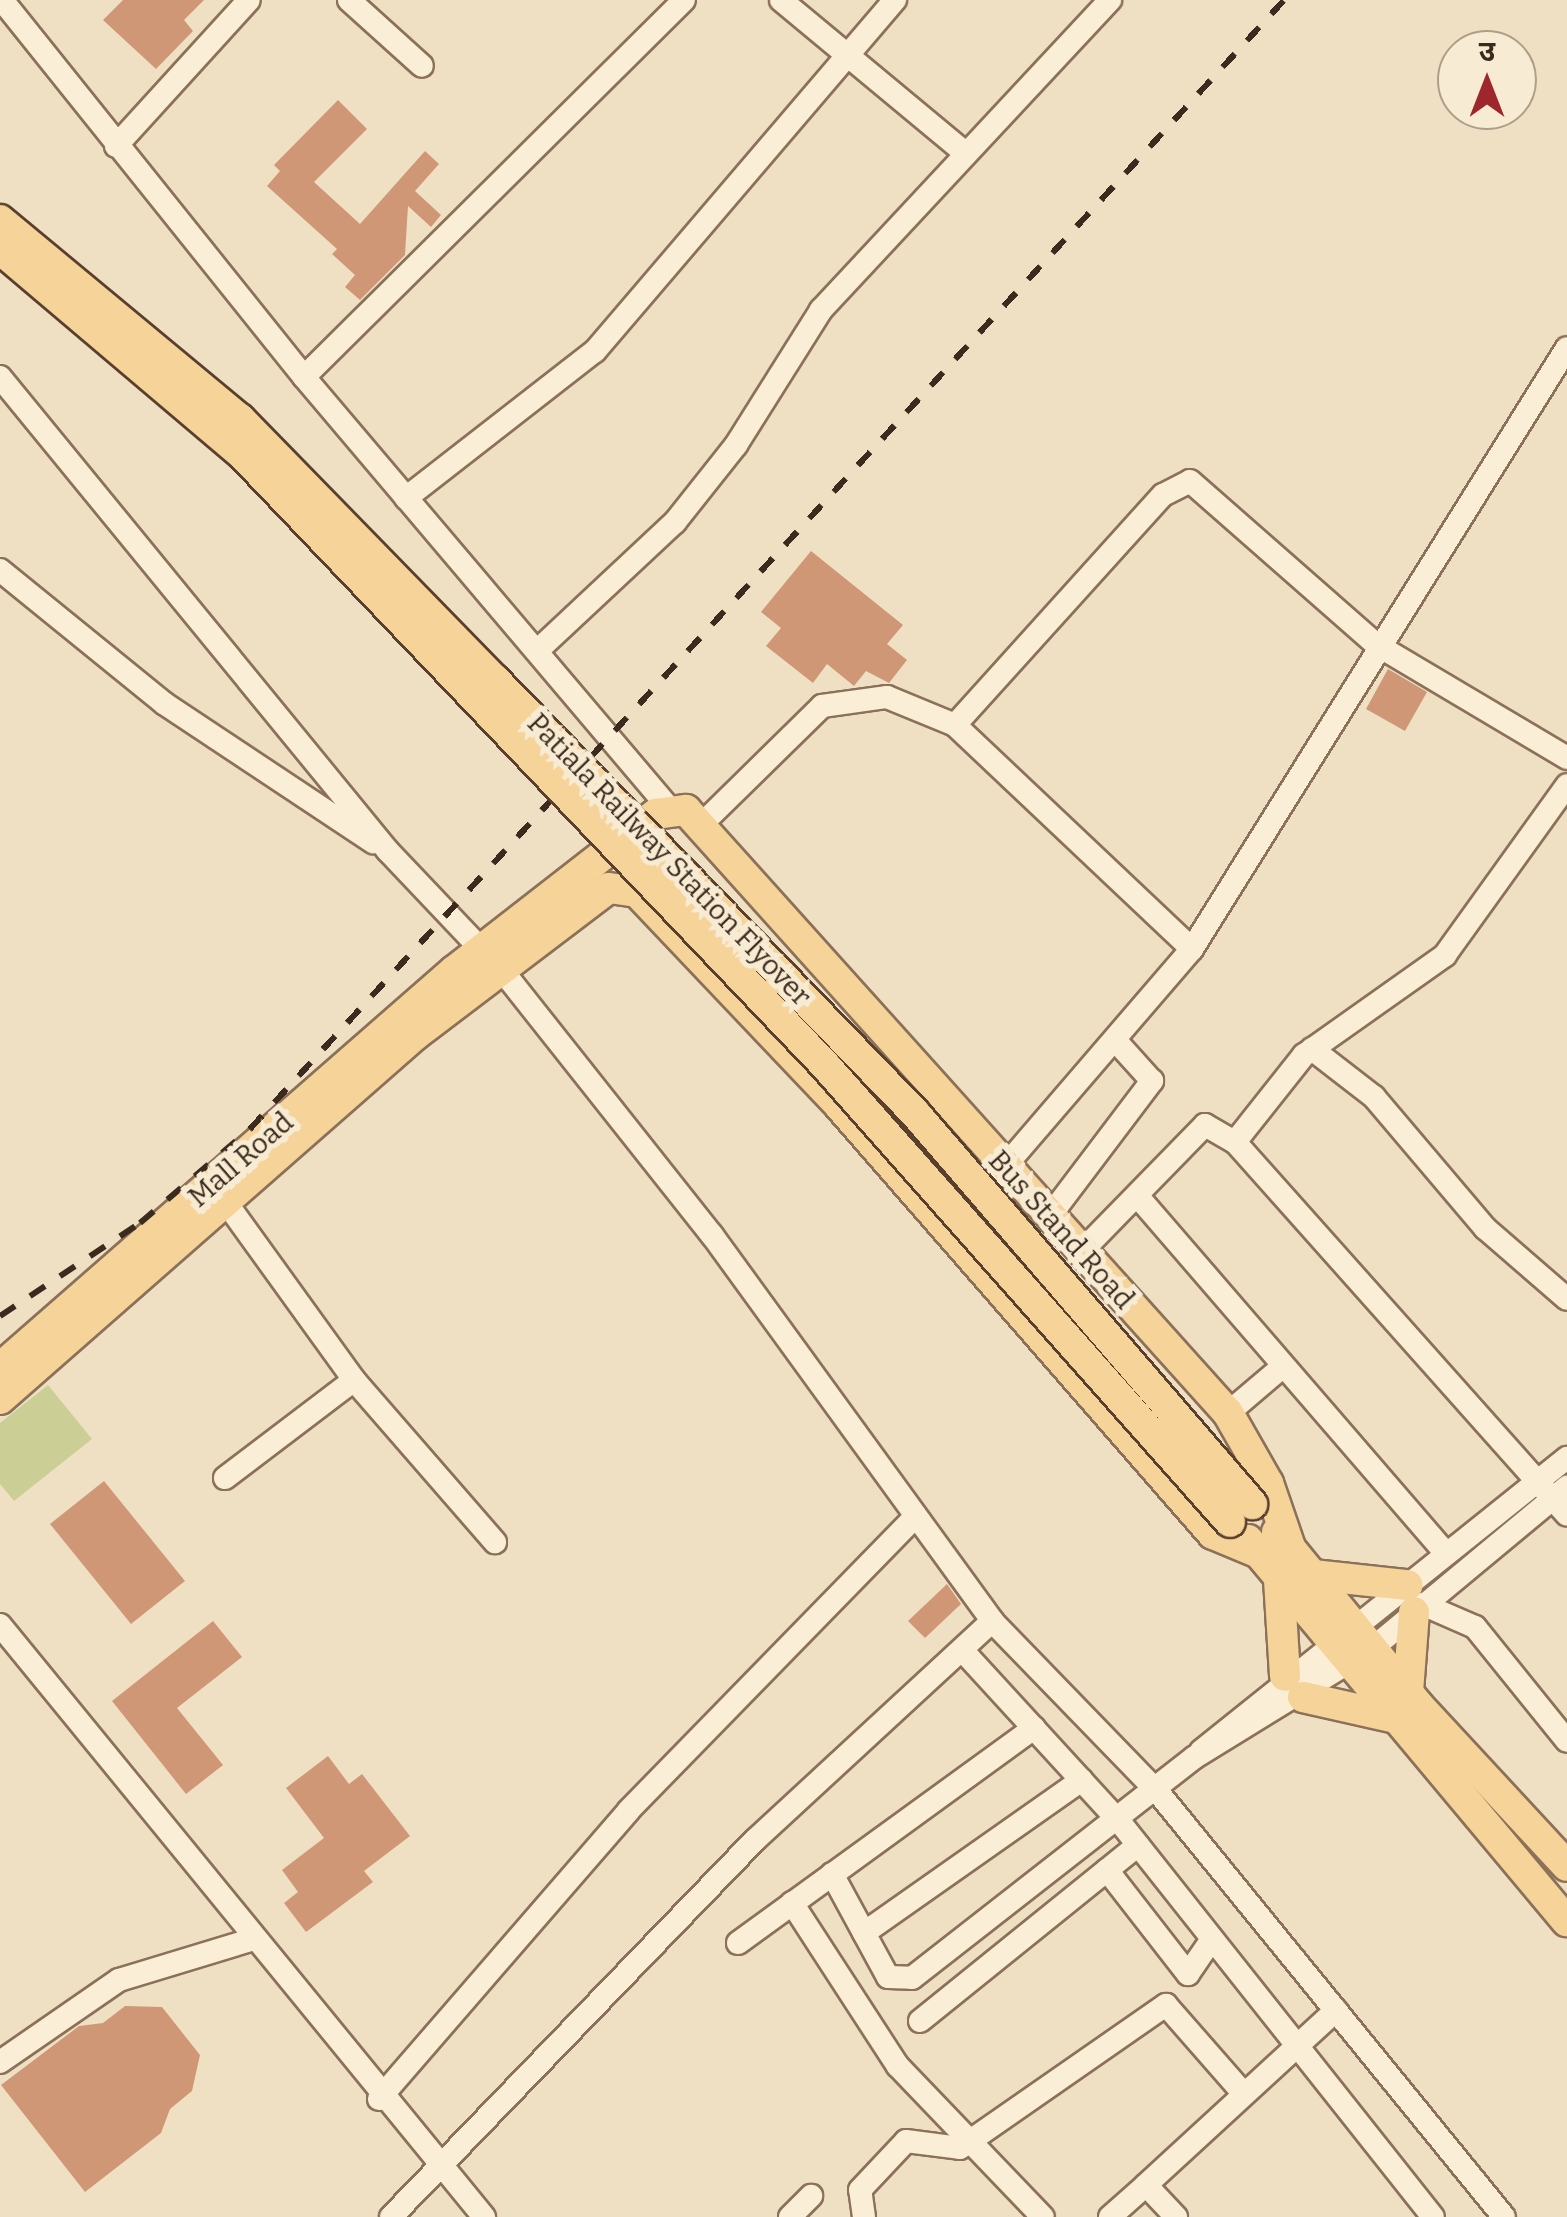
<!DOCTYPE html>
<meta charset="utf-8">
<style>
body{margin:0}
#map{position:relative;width:1567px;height:2217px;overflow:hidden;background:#f0e0c3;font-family:Bitter,"Noto Sans Devanagari",serif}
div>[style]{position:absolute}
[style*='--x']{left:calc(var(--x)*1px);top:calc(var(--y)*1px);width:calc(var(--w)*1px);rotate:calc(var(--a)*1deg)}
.green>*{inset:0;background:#cbcf96}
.building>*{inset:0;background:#d09777}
.roads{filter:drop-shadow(2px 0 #8b7159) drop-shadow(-2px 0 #8b7159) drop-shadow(0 2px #8b7159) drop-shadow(0 -2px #8b7159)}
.minor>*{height:22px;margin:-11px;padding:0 11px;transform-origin:11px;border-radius:11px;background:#faeed7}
.major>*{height:30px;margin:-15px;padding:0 15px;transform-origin:15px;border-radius:15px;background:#f5d399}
.rail>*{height:6px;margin-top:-3px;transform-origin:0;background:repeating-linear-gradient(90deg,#3b2a1d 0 18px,transparent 0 36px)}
.bridges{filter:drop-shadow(2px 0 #593f2d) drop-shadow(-2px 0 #593f2d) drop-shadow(0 2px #593f2d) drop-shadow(0 -2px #593f2d)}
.major-bridge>*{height:30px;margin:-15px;padding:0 15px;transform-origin:15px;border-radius:15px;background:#f5d399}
span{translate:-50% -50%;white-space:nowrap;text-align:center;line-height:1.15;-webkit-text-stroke:10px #f7ebd3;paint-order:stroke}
.street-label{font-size:28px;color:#3b2a1d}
.north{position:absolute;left:1437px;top:30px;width:100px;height:100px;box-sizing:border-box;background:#f7ebd3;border:2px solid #ac9e8a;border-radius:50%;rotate:0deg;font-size:28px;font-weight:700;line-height:40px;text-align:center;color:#3b2a1d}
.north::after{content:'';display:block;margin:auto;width:35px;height:45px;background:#9e262d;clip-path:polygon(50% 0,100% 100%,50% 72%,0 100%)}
</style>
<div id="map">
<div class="green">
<div style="clip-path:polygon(48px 1385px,92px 1439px,14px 1501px,0 1484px,0 1423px)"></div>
</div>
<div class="building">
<div style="clip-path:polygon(123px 0,204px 0,184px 20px,193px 31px,156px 69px,103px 20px)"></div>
<div style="clip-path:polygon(338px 100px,367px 129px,314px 182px,360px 224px,425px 151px,439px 164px,415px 191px,441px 215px,431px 227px,408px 206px,405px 255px,360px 300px,345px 287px,355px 275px,332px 254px,337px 249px,267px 186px,280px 171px,274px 165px)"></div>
<div style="clip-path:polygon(811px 551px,903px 625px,887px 644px,907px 660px,889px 683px,866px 671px,854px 686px,827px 664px,813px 683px,766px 646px,781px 628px,761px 612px)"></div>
<div style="clip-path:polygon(1388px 669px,1427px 692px,1405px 731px,1366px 709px)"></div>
<div style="clip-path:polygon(104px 1481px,185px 1581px,131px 1624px,50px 1524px)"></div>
<div style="clip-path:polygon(947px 1584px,961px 1604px,925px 1638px,908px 1621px)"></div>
<div style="clip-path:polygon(213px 1621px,242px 1657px,177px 1708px,223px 1765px,186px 1794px,112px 1701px)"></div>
<div style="clip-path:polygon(328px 1756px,349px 1784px,362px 1774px,410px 1836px,364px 1871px,373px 1882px,306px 1932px,284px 1903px,298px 1892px,282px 1870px,324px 1838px,286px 1788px)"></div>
<div style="clip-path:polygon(125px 2006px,162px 2007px,200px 2055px,192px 2091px,170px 2109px,161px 2133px,85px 2192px,1px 2085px,79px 2026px,103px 2023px)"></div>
</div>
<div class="roads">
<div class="minor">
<div style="--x:2;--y:0;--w:483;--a:51.3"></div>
<div style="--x:304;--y:377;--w:565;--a:49.74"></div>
<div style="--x:349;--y:0;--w:98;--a:42.1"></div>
<div style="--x:781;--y:0;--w:239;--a:39.7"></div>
<div style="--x:116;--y:146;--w:197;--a:-47.7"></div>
<div style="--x:0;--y:377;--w:613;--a:50.7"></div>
<div style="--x:388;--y:851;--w:137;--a:46.5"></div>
<div style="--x:304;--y:377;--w:535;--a:-44.77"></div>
<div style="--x:406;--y:498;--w:239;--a:-37.9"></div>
<div style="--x:595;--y:351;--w:462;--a:-49.5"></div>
<div style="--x:0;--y:570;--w:213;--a:39.1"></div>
<div style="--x:165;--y:704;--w:250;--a:33.6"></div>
<div style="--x:537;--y:651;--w:189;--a:-43.1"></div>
<div style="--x:675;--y:522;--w:98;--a:-51.6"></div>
<div style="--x:736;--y:445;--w:160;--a:-57.8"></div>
<div style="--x:821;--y:310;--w:424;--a:-47"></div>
<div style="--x:955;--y:725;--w:326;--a:43.4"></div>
<div style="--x:705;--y:821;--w:164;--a:-44.5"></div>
<div style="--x:822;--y:706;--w:66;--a:-7.9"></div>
<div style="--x:887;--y:697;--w:74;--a:22.4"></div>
<div style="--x:955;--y:725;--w:310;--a:-47.9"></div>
<div style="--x:1163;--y:495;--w:30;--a:-27"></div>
<div style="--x:1190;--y:481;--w:249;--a:41.3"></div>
<div style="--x:1377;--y:645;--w:221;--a:30.7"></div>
<div style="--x:501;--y:969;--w:340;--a:51.6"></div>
<div style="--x:712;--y:1235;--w:477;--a:54"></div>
<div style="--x:1312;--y:1049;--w:78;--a:37.7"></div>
<div style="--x:1374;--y:1097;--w:172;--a:49.7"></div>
<div style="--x:1485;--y:1228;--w:108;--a:40.9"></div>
<div style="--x:1235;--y:1142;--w:499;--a:48.3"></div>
<div style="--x:1140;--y:1199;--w:469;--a:49.2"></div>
<div style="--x:225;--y:1201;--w:221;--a:54.2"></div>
<div style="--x:354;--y:1380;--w:215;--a:49"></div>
<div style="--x:1049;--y:1217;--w:171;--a:-52.9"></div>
<div style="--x:1152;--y:1081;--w:55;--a:-132.1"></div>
<div style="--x:951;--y:1229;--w:369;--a:-49.3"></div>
<div style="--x:1192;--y:949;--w:708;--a:-58.04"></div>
<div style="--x:1080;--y:1253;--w:179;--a:-45.7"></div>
<div style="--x:1205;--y:1125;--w:34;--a:30"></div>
<div style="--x:1235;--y:1142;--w:111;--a:-51.6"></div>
<div style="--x:1304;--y:1055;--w:173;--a:-35.3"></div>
<div style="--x:1445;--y:955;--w:209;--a:-54.3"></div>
<div style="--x:1228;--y:1413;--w:70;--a:-40.3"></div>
<div style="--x:225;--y:1478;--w:162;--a:-37.2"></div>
<div style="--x:1422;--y:1604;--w:58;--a:23.5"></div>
<div style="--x:1475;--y:1627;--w:146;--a:51.1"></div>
<div style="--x:0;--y:1625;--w:765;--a:50.73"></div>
<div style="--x:963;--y:1651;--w:231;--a:47.5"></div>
<div style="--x:1119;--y:1821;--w:505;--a:51.59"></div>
<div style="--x:1201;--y:1751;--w:469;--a:-38.7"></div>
<div style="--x:1107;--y:1870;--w:132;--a:52.1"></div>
<div style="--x:1188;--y:1974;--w:42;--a:-55.6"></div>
<div style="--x:832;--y:1874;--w:117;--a:61.5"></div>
<div style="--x:888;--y:1977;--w:24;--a:2"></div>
<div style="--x:912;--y:1978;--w:359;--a:-38"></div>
<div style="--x:1195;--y:1757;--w:210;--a:-31.6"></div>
<div style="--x:1374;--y:1647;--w:251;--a:-39.7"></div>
<div style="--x:792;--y:1903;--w:194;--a:57"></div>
<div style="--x:898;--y:2066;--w:209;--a:46.2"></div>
<div style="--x:864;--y:1933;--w:266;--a:-35.1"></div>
<div style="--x:738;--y:1943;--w:366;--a:-36"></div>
<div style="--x:920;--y:2021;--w:280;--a:-38.9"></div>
<div style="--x:0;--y:2062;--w:145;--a:-34.6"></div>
<div style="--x:119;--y:1980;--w:141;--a:-16.9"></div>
<div style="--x:379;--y:2099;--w:382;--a:-49.1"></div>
<div style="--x:629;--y:1810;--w:408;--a:-45.7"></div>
<div style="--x:1146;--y:2185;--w:258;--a:-42.6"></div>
<div style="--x:391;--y:2217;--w:524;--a:-46.01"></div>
<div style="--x:755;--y:1840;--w:323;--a:-42.7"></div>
<div style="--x:992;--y:1621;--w:237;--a:45.9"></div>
<div style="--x:1157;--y:1791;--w:549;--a:50.84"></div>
<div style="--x:790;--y:2217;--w:30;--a:-45"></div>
<div style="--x:864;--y:2217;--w:27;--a:-98"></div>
<div style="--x:860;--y:2190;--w:67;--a:-46.8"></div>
<div style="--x:906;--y:2141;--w:54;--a:7.4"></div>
<div style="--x:960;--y:2148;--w:251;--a:-34.8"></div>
<div style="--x:1166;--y:2005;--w:118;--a:48.8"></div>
<div style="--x:1110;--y:2217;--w:48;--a:-41.6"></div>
<div style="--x:1146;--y:2185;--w:44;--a:46.8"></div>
</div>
<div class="major">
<div style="--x:0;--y:1368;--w:603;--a:-41.17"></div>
<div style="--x:454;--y:971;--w:256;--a:-37.9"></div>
<div style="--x:656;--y:814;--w:30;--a:-8"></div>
<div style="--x:686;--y:810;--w:811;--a:48.05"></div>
<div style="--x:1228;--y:1413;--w:81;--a:60.3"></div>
<div style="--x:1268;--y:1483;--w:68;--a:71"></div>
<div style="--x:0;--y:1399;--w:552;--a:-41.25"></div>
<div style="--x:415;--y:1035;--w:243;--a:-37.2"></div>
<div style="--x:609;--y:888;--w:28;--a:8"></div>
<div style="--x:637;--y:892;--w:294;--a:46.5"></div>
<div style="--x:839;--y:1105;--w:569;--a:48.92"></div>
<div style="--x:1213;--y:1534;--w:52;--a:22.6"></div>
<div style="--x:1277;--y:1532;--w:223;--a:50.8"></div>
<div style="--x:1418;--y:1705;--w:219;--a:47.2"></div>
<div style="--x:1248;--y:1540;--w:497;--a:50.1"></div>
<div style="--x:1313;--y:1575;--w:95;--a:6.1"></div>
<div style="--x:1279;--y:1580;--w:96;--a:86.4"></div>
<div style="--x:1408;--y:1692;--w:80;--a:-85.7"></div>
<div style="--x:1303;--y:1697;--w:91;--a:12.7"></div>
</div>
</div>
<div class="rail">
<div style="--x:0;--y:1316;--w:168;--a:-33.6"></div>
<div style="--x:140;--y:1223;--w:145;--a:-40.5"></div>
<div style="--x:250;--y:1129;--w:1531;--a:-47.51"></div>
</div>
<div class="bridges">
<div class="major-bridge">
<div style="--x:0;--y:220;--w:312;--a:39.7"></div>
<div style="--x:240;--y:419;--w:365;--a:45.7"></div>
<div style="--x:495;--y:680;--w:602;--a:45.88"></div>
<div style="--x:914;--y:1112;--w:518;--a:49.23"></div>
<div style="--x:0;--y:249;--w:320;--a:40.3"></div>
<div style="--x:244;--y:456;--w:840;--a:46.35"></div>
<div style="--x:824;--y:1064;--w:612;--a:48.44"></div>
</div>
</div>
<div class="street-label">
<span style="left:669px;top:860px;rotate:46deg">Patiala Railway Station Flyover</span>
<span style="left:241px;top:1160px;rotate:-41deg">Mall Road</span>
<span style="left:1061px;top:1230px;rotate:48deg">Bus Stand Road</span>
</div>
<div class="north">उ</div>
</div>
